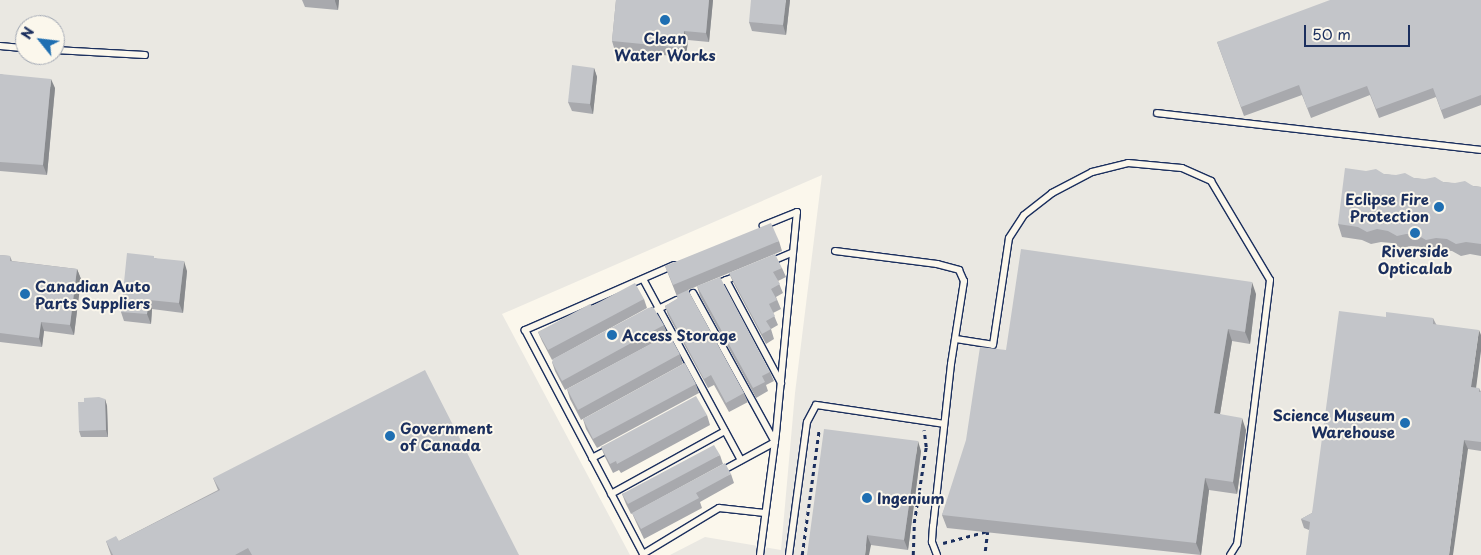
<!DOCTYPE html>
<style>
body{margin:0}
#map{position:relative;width:1481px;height:555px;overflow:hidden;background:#fbf7ec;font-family:"Playpen Sans",sans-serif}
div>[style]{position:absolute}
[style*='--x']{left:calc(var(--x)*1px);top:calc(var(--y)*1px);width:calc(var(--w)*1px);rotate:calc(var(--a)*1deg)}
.built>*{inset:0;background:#eae8e2}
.path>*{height:2.5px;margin-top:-1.25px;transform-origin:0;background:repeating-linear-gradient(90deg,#1b2f5e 0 4px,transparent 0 8px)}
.roads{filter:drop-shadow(1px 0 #1b2f5e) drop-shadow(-1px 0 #1b2f5e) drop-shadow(0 1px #1b2f5e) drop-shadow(0 -1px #1b2f5e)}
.lane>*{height:6px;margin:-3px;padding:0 3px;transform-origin:3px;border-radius:3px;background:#fbf7ec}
.wall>*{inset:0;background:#a8a9ad}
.shaded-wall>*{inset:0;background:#888a8d}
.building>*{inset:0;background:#c3c5c9}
.dots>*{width:14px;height:14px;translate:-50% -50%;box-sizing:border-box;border:2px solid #fbf7ec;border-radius:50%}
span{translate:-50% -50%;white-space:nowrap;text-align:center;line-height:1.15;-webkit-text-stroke:4px #fbf7ec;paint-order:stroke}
.poi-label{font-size:15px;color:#1b2f5e;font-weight:700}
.right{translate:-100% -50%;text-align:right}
.left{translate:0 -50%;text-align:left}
.north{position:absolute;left:15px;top:15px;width:50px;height:50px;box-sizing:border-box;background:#fbf7ec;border:1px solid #a1a7b3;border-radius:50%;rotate:299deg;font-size:14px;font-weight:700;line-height:20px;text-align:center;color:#1b2f5e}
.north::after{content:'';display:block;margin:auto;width:18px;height:22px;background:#1f6fb2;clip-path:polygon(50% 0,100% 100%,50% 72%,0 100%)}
.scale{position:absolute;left:1304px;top:25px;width:106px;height:22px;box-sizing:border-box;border:2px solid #1b2f5e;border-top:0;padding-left:6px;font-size:15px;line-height:18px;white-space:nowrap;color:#1b2f5e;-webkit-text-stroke:4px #fbf7ec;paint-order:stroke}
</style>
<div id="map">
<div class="built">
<div style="clip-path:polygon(evenodd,0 0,1481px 0,1481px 555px,670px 555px,705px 537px,781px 550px,795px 393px,822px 175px,502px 314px,630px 555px,0 555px,0 0,25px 25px,55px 25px,55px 55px,25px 55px,25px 25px)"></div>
</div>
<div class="path">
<div style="--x:943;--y:543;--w:47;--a:-14.9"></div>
<div style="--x:988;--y:531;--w:24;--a:97"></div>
<div style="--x:802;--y:555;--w:127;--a:-82.3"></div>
<div style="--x:913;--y:555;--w:32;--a:-88"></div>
<div style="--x:914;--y:523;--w:77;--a:-81"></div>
<div style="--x:926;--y:447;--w:17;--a:-97"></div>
</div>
<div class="roads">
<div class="lane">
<div style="--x:0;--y:46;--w:25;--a:5"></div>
<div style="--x:55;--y:50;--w:90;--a:3.2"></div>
<div style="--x:1157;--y:113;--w:326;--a:6.5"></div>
<div style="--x:835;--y:251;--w:103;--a:7.3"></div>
<div style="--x:937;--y:264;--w:23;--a:15"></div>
<div style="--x:959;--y:270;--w:12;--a:66"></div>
<div style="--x:964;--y:281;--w:84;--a:98.9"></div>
<div style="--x:951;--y:364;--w:163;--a:96.3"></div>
<div style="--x:933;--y:526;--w:16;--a:94"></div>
<div style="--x:932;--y:542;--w:14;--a:69"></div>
<div style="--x:770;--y:262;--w:25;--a:-23"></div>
<div style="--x:674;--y:265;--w:163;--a:156.4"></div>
<div style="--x:525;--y:330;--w:253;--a:62.2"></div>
<div style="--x:643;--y:554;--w:89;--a:-31.2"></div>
<div style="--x:719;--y:508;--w:46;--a:6.2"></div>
<div style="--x:643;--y:279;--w:206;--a:61.6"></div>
<div style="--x:726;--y:280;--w:117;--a:61.9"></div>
<div style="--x:716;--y:284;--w:22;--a:-21"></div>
<div style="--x:693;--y:293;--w:170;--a:61.2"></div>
<div style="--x:775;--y:442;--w:63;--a:151.4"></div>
<div style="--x:648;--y:314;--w:32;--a:-26"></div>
<div style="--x:956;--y:339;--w:37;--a:9"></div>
<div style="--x:993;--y:345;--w:108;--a:-81.5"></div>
<div style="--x:1009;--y:238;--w:27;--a:-57"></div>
<div style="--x:1024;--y:215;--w:36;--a:-38"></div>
<div style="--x:1052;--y:193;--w:45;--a:-27.7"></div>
<div style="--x:1092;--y:172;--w:37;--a:-14"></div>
<div style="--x:1128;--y:163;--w:54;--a:5.3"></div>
<div style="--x:1182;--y:168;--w:32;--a:24"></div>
<div style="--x:1211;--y:181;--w:115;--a:59.2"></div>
<div style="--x:1270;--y:280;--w:266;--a:97.1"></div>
<div style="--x:1237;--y:544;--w:13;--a:122"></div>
<div style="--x:592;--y:458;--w:19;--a:-28"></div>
<div style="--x:611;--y:494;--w:130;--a:-28.9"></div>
<div style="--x:760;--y:555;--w:123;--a:-82.5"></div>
<div style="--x:776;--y:433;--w:222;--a:-84.6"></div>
<div style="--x:797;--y:212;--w:37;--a:158"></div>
<div style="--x:789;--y:555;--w:134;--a:-82.3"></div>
<div style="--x:807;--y:422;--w:19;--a:-62"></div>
<div style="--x:816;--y:405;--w:129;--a:8.4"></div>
</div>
</div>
<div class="wall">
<div style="clip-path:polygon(302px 0,339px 0,338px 10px,305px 7px)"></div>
<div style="clip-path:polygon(616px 0,713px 0,709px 42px,688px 40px,686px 57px,615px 51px,612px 41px)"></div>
<div style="clip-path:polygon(790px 0,786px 35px,752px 31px,749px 22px)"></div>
<div style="clip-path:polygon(1481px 0,1481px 105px,1444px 119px,1436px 97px,1379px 118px,1370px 95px,1311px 118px,1302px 95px,1244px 116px,1217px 42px)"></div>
<div style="clip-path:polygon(594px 68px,597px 77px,593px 114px,572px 111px,568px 102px)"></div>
<div style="clip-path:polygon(0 74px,55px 88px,47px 175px,0 171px)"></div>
<div style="clip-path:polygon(1384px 174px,1481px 187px,1481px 256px,1470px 254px,1461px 256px,1452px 251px,1440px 250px,1430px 252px,1422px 247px,1411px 246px,1401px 248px,1392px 243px,1381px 242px,1371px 244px,1362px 240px,1342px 237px,1338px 224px)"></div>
<div style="clip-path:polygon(779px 241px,782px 251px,688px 290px,744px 393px,748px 402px,729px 412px,714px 385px,708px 388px,668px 315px,665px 306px,678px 299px,665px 266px)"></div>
<div style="clip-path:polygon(0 255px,10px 256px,12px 261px,77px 269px,81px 279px,74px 335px,44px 331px,42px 347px,0 342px)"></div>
<div style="clip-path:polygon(155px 258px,187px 271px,183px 313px,152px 309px,151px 324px,124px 321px,121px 312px)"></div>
<div style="clip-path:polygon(782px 268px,786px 277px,778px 281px,783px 293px,776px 297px,781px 309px,773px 313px,778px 325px,771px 329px,774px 339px,766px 344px,733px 282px,729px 273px)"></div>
<div style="clip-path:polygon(697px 286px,770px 372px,774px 381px,766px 385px,768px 391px,756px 398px,700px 296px)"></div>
<div style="clip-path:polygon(1256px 294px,1250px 344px,1232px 341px,1220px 414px,1246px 430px,1237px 494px,1209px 490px,1201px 555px,947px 528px,942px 515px,1006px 350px)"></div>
<div style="clip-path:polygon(644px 299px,647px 308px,552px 360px,542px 341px,538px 332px,592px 306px)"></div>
<div style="clip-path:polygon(1386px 317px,1433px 318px,1436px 324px,1476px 388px,1479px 388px,1481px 392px,1481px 451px,1468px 449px,1309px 530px,1304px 528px,1301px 519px,1312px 513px)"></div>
<div style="clip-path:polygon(664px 325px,668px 335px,565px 390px,555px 371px,552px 362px)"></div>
<div style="clip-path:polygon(680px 354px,683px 364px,581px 420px,570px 399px,567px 389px)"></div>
<div style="clip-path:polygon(696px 384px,699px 393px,597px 448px,586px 429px,583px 419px)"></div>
<div style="clip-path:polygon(105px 399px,107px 406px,108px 437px,81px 437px,79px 431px,84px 402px)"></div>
<div style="clip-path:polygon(707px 415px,710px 425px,621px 473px,619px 470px,613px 473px,605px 457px,601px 447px)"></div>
<div style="clip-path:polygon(921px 451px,908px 550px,871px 545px,807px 555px)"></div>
<div style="clip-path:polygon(720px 455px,723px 464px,631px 514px,626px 504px,622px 494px)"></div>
<div style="clip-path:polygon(731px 474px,734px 483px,700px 502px,702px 508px,644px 539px,636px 522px,632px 513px)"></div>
<div style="clip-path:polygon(213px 478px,519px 555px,111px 555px,106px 541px,119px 541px,218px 490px)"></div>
</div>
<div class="shaded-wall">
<div style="clip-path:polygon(335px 0,339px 0,338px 10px,335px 1px)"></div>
<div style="clip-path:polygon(709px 0,713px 0,709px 42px,706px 33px)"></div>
<div style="clip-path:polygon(786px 0,790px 0,786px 35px,783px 25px)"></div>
<div style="clip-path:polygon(684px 31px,688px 40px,686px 57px,683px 48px)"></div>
<div style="clip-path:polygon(594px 68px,597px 77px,593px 114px,590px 104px)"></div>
<div style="clip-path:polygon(51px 79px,55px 88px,47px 175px,43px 165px)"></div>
<div style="clip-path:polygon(184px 261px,187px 271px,183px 313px,179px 303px)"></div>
<div style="clip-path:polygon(77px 269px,81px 279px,74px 335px,70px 325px)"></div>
<div style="clip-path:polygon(1252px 282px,1256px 294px,1250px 344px,1245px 332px)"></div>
<div style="clip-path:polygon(149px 300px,152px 309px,151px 324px,147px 314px)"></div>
<div style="clip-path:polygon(41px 322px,44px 331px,42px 347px,39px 338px)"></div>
<div style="clip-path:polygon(1228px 329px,1232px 341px,1218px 426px,1214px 413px)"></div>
<div style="clip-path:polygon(1479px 330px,1481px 335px,1481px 351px,1475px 396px,1471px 387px)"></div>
<div style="clip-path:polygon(105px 399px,107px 406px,108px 437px,106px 430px)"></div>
<div style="clip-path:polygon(1242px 418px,1246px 430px,1237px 494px,1233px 482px)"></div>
<div style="clip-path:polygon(1464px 440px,1468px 449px,1453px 555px,1449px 555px)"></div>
<div style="clip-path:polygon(918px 441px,921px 451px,908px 550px,904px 540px)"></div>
<div style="clip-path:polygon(1205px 478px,1209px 490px,1201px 555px,1196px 543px)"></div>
<div style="clip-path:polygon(867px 535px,871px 545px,869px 555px,865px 555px)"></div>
</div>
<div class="building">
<div style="clip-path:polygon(616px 0,709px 0,706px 33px,684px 31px,683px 48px,612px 41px)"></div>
<div style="clip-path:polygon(751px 0,786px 0,783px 25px,749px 22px)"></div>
<div style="clip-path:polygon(1330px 0,1481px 0,1481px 95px,1441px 110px,1433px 88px,1376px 109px,1367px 86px,1307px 108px,1299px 85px,1241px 107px,1217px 42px)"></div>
<div style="clip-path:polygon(572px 65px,594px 68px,590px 104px,568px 102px)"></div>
<div style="clip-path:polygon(0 74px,51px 79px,43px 165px,0 162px)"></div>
<div style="clip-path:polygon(1345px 168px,1366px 171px,1376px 169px,1384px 174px,1396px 175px,1405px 173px,1414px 178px,1425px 179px,1435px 177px,1443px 182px,1455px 183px,1465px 181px,1473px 186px,1481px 187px,1481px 244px,1466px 242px,1456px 244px,1447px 239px,1436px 238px,1426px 240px,1417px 235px,1406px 234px,1397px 236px,1388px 231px,1377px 229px,1367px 232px,1358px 227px,1338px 224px)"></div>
<div style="clip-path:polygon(771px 223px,779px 241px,673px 285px,665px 266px)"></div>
<div style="clip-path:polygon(1021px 249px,1252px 282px,1245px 332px,1228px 329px,1214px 413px,1242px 418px,1233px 482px,1205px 478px,1196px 543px,942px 515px,966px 440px,980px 347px,1006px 350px)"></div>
<div style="clip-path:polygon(127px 253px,154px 256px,154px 258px,184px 261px,179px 303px,149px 300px,147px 314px,121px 312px)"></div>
<div style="clip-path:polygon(775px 254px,782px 268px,773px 272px,780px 284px,771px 289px,777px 300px,769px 304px,775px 316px,766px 321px,771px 329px,762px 334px,729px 273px)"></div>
<div style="clip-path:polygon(0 255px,10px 256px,10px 261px,77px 269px,70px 325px,41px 322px,39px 338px,0 333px)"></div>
<div style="clip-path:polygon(720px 277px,770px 372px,762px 376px,765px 382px,753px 388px,697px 286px)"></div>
<div style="clip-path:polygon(635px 283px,644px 299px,548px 350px,538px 332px,590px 304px,592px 306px)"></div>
<div style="clip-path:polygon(688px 290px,744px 393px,726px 403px,711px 375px,704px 379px,665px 306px,678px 298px,677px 295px)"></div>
<div style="clip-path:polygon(653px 307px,664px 325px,562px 381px,552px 362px,553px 359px,648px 308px)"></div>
<div style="clip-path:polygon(1339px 311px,1386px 317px,1386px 312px,1433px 318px,1433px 324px,1479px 330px,1471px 387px,1479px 388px,1479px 392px,1481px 392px,1481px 442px,1464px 440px,1449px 555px,1306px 555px,1310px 522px,1301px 519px,1312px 513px)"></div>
<div style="clip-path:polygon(669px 334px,680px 354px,578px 410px,567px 389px)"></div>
<div style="clip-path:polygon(685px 363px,696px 384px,593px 439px,583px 419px)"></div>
<div style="clip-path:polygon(425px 370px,519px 555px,252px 555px,248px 548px,235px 555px,113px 555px,106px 541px,116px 536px,119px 541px,220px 490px,213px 478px)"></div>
<div style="clip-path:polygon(696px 396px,707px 415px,617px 464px,616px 461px,610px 464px,601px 447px)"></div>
<div style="clip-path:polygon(99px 397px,105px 399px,106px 430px,79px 431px,78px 402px,84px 402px,84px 398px)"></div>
<div style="clip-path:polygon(824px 429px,918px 441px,904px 540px,867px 535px,865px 555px,807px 555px)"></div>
<div style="clip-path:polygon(714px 445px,720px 455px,628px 504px,622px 494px)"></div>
<div style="clip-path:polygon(725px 463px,731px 474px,696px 493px,699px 498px,641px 529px,632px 513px)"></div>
</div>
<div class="dots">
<div style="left:665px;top:20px;background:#1f6fb2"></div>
<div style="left:1439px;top:207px;background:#1f6fb2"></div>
<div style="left:1415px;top:233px;background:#1f6fb2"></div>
<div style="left:25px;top:294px;background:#1f6fb2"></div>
<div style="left:612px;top:335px;background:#1f6fb2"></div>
<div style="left:1405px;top:423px;background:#1f6fb2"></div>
<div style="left:390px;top:436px;background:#1f6fb2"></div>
<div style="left:867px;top:498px;background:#1f6fb2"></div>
</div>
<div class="poi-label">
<span style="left:665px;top:46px">Clean<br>Water Works</span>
<span class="right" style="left:1429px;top:207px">Eclipse Fire<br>Protection</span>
<span style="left:1415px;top:259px">Riverside<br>Opticalab</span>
<span class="left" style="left:35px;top:294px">Canadian Auto<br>Parts Suppliers</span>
<span class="left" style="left:622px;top:335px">Access Storage</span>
<span class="right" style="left:1395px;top:423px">Science Museum<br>Warehouse</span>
<span class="left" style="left:400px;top:436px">Government<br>of Canada</span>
<span class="left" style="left:877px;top:498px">Ingenium</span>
</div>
<div class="north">N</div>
<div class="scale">50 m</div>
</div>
